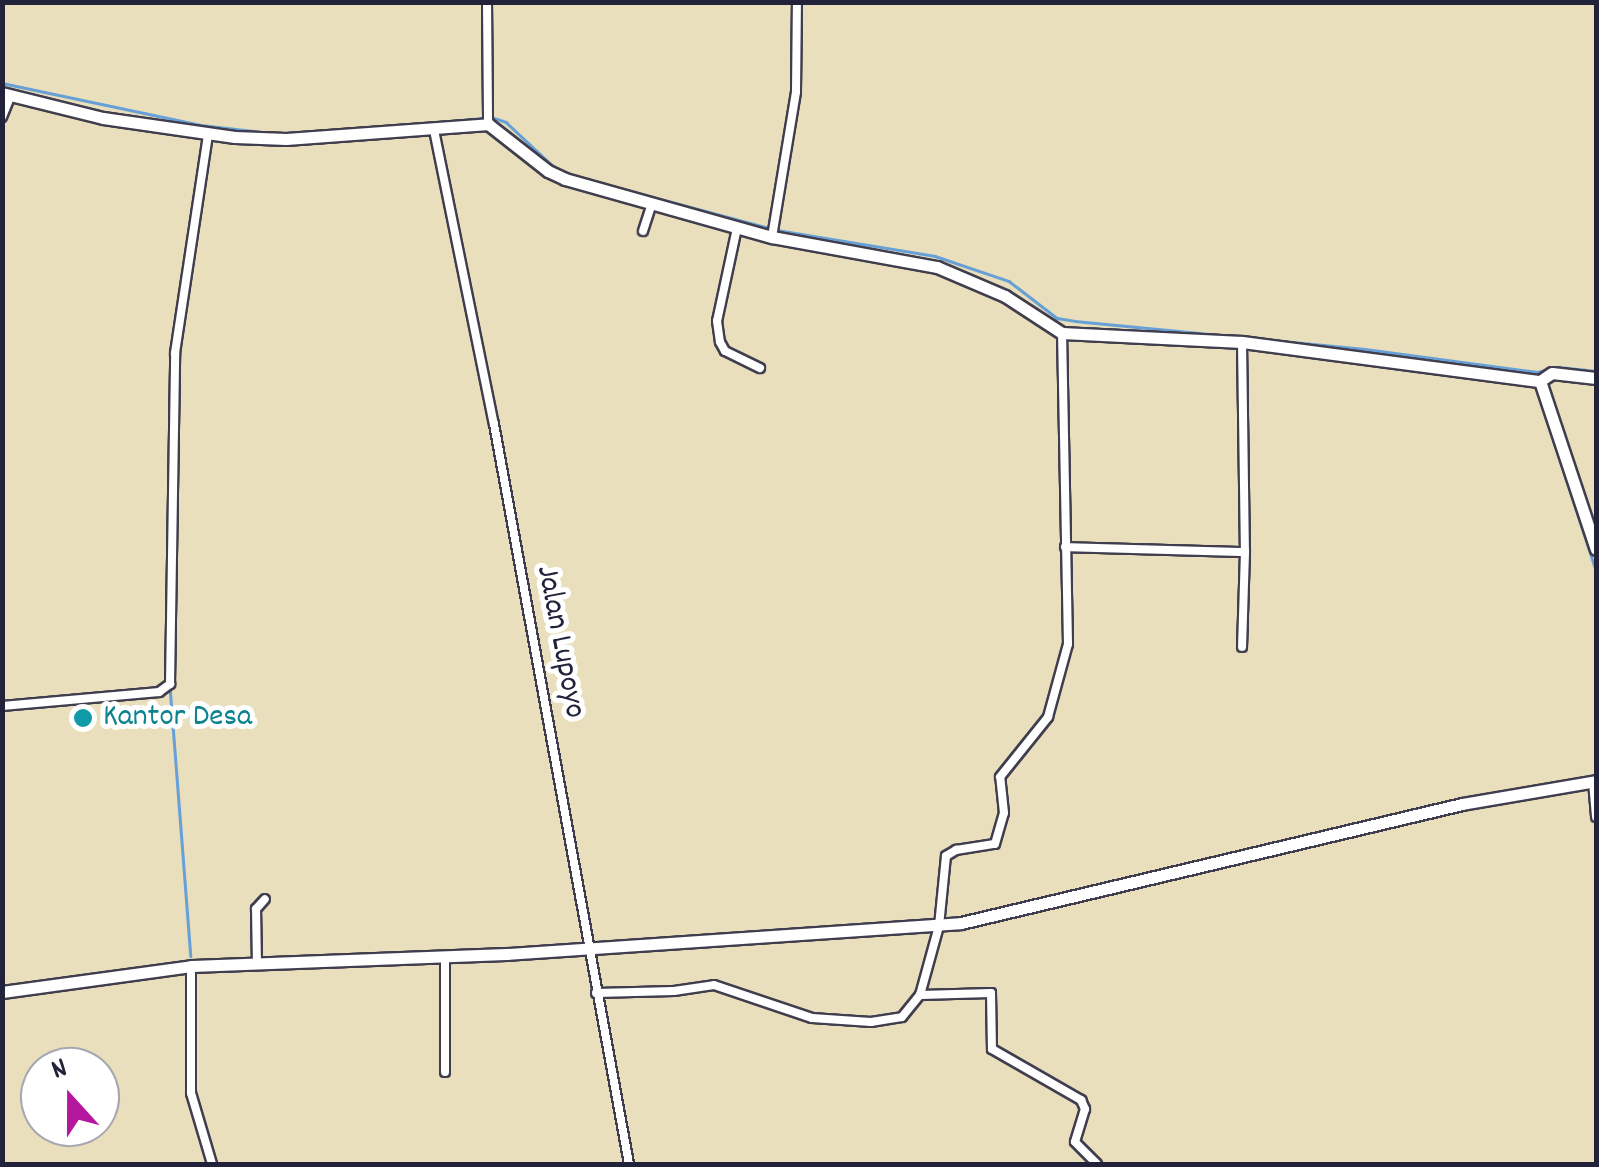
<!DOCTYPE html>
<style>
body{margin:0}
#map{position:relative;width:1599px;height:1167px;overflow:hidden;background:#e9dfbc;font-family:Dekko,sans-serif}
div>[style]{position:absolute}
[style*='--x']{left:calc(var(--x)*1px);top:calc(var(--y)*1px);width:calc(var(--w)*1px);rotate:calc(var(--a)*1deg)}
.stream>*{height:2.5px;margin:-1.25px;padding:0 1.25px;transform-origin:1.25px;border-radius:1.25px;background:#67a0d6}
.roads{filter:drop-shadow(2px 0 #403e4e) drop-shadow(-2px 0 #403e4e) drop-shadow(0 2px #403e4e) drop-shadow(0 -2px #403e4e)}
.street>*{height:8px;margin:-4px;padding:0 4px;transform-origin:4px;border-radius:4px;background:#fff}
.secondary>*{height:11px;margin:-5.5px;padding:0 5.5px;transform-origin:5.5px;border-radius:5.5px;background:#fff}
.dots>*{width:28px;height:28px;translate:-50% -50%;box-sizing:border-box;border:5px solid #fff;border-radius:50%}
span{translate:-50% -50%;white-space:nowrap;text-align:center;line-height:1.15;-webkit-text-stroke:10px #fff;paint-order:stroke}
.street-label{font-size:32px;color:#22223b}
.culture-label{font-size:32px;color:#0d838f}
.left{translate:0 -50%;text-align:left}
.frame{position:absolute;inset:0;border:5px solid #22223b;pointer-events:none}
.north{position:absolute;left:20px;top:1047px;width:100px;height:100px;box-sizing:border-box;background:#fff;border:2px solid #a7a7b1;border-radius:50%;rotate:339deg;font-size:28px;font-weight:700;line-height:40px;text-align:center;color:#22223b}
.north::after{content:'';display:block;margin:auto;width:35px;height:45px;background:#b5179e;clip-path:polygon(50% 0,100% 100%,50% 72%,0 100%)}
</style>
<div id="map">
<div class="stream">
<div style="--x:2;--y:83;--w:203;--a:11.9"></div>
<div style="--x:201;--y:125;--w:70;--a:6.5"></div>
<div style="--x:494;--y:118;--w:13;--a:18"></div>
<div style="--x:506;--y:122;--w:66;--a:43.2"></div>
<div style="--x:418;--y:124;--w:65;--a:-5.3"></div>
<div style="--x:574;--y:176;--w:202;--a:14.9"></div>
<div style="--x:777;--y:230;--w:160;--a:9.3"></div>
<div style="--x:935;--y:256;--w:78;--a:18.7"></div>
<div style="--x:1009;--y:281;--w:61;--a:37.6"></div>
<div style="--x:1057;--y:318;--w:18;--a:9"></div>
<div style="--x:1075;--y:321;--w:291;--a:5.5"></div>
<div style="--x:1365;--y:349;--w:174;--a:7.6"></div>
<div style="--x:1537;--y:372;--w:23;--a:-13"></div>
<div style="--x:1559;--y:367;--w:37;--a:6"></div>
<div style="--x:1554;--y:441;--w:136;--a:72"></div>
<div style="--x:170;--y:686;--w:271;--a:85.6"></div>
</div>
<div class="roads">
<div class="street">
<div style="--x:487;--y:2;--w:122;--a:89.5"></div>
<div style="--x:2;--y:117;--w:24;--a:-68"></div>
<div style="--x:434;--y:130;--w:300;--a:78.5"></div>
<div style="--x:494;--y:424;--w:752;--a:79.66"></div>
<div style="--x:737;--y:228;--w:95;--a:102.1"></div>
<div style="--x:717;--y:321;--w:21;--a:82"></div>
<div style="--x:720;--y:342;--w:10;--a:61"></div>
<div style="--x:725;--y:351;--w:39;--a:26"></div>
<div style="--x:643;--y:231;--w:29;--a:-72"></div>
<div style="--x:772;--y:237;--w:147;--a:-80.6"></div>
<div style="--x:796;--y:92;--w:90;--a:-89.4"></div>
<div style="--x:1242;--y:342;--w:210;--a:89.2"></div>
<div style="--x:1065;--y:547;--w:180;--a:1.6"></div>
<div style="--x:1245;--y:552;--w:95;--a:91.8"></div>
<div style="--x:2;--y:706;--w:158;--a:-5.1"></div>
<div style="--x:159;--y:692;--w:14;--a:-36"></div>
<div style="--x:170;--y:684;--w:331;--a:-89.1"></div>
<div style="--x:175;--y:353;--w:220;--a:-81.4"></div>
<div style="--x:1593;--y:782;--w:35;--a:85"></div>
<div style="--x:257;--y:965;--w:56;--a:-91"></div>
<div style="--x:256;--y:909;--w:13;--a:-48"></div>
<div style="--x:191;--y:966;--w:127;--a:90"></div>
<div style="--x:191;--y:1093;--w:74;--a:73.5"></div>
<div style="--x:596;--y:993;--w:78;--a:-1.5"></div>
<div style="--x:674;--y:991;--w:40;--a:-8.5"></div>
<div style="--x:714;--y:985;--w:103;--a:18.6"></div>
<div style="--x:812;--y:1018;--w:59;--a:3.9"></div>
<div style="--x:871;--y:1022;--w:31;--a:-9"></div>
<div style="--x:902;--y:1017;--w:28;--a:-51"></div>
<div style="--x:920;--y:995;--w:72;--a:-74.6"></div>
<div style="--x:939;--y:926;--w:70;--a:-84.3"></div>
<div style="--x:946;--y:856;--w:12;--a:-31"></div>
<div style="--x:956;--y:850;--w:39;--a:-9"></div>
<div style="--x:995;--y:844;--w:32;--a:-74"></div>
<div style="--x:1004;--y:813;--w:36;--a:-96"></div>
<div style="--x:1000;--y:777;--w:77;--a:-51.3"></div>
<div style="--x:1048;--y:717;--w:76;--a:-74.7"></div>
<div style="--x:1068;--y:644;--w:311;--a:-91.1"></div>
<div style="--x:920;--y:995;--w:71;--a:-1.6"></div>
<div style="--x:991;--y:993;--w:56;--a:89"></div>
<div style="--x:992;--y:1049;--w:103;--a:29.8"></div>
<div style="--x:1081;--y:1100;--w:10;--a:66"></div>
<div style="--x:1085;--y:1109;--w:34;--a:107"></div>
<div style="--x:1075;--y:1142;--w:31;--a:45"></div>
<div style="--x:445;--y:1072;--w:116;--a:-90"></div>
</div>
<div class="secondary">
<div style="--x:2;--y:93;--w:104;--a:13.9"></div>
<div style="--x:103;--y:118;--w:133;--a:8.2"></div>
<div style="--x:235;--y:137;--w:51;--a:2.2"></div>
<div style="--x:286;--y:139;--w:203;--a:-4.2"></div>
<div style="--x:488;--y:124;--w:76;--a:38.1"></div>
<div style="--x:548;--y:171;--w:19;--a:25"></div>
<div style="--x:565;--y:179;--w:215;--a:15.7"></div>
<div style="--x:772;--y:237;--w:168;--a:10.3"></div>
<div style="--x:937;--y:267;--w:74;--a:23.1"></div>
<div style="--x:1005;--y:296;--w:68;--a:33"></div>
<div style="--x:1062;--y:333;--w:180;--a:2.9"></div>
<div style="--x:1242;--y:342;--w:301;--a:7.5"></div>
<div style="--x:1540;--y:381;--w:177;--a:71.6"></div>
<div style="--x:1540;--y:381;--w:14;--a:-34"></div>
<div style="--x:1552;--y:373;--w:44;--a:6.5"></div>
<div style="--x:2;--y:992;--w:191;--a:-7.8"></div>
<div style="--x:191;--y:966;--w:316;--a:-2.2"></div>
<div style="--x:507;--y:954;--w:455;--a:-3.9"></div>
<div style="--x:961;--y:923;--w:515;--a:-13.36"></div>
<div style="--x:1462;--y:804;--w:136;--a:-9.7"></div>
</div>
</div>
<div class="dots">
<div style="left:83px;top:718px;background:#0f9aa8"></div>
</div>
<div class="street-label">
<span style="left:559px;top:642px;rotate:79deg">Jalan Lupoyo</span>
</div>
<div class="culture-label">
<span class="left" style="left:103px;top:718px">Kantor Desa</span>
</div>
<div class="frame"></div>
<div class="north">N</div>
</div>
